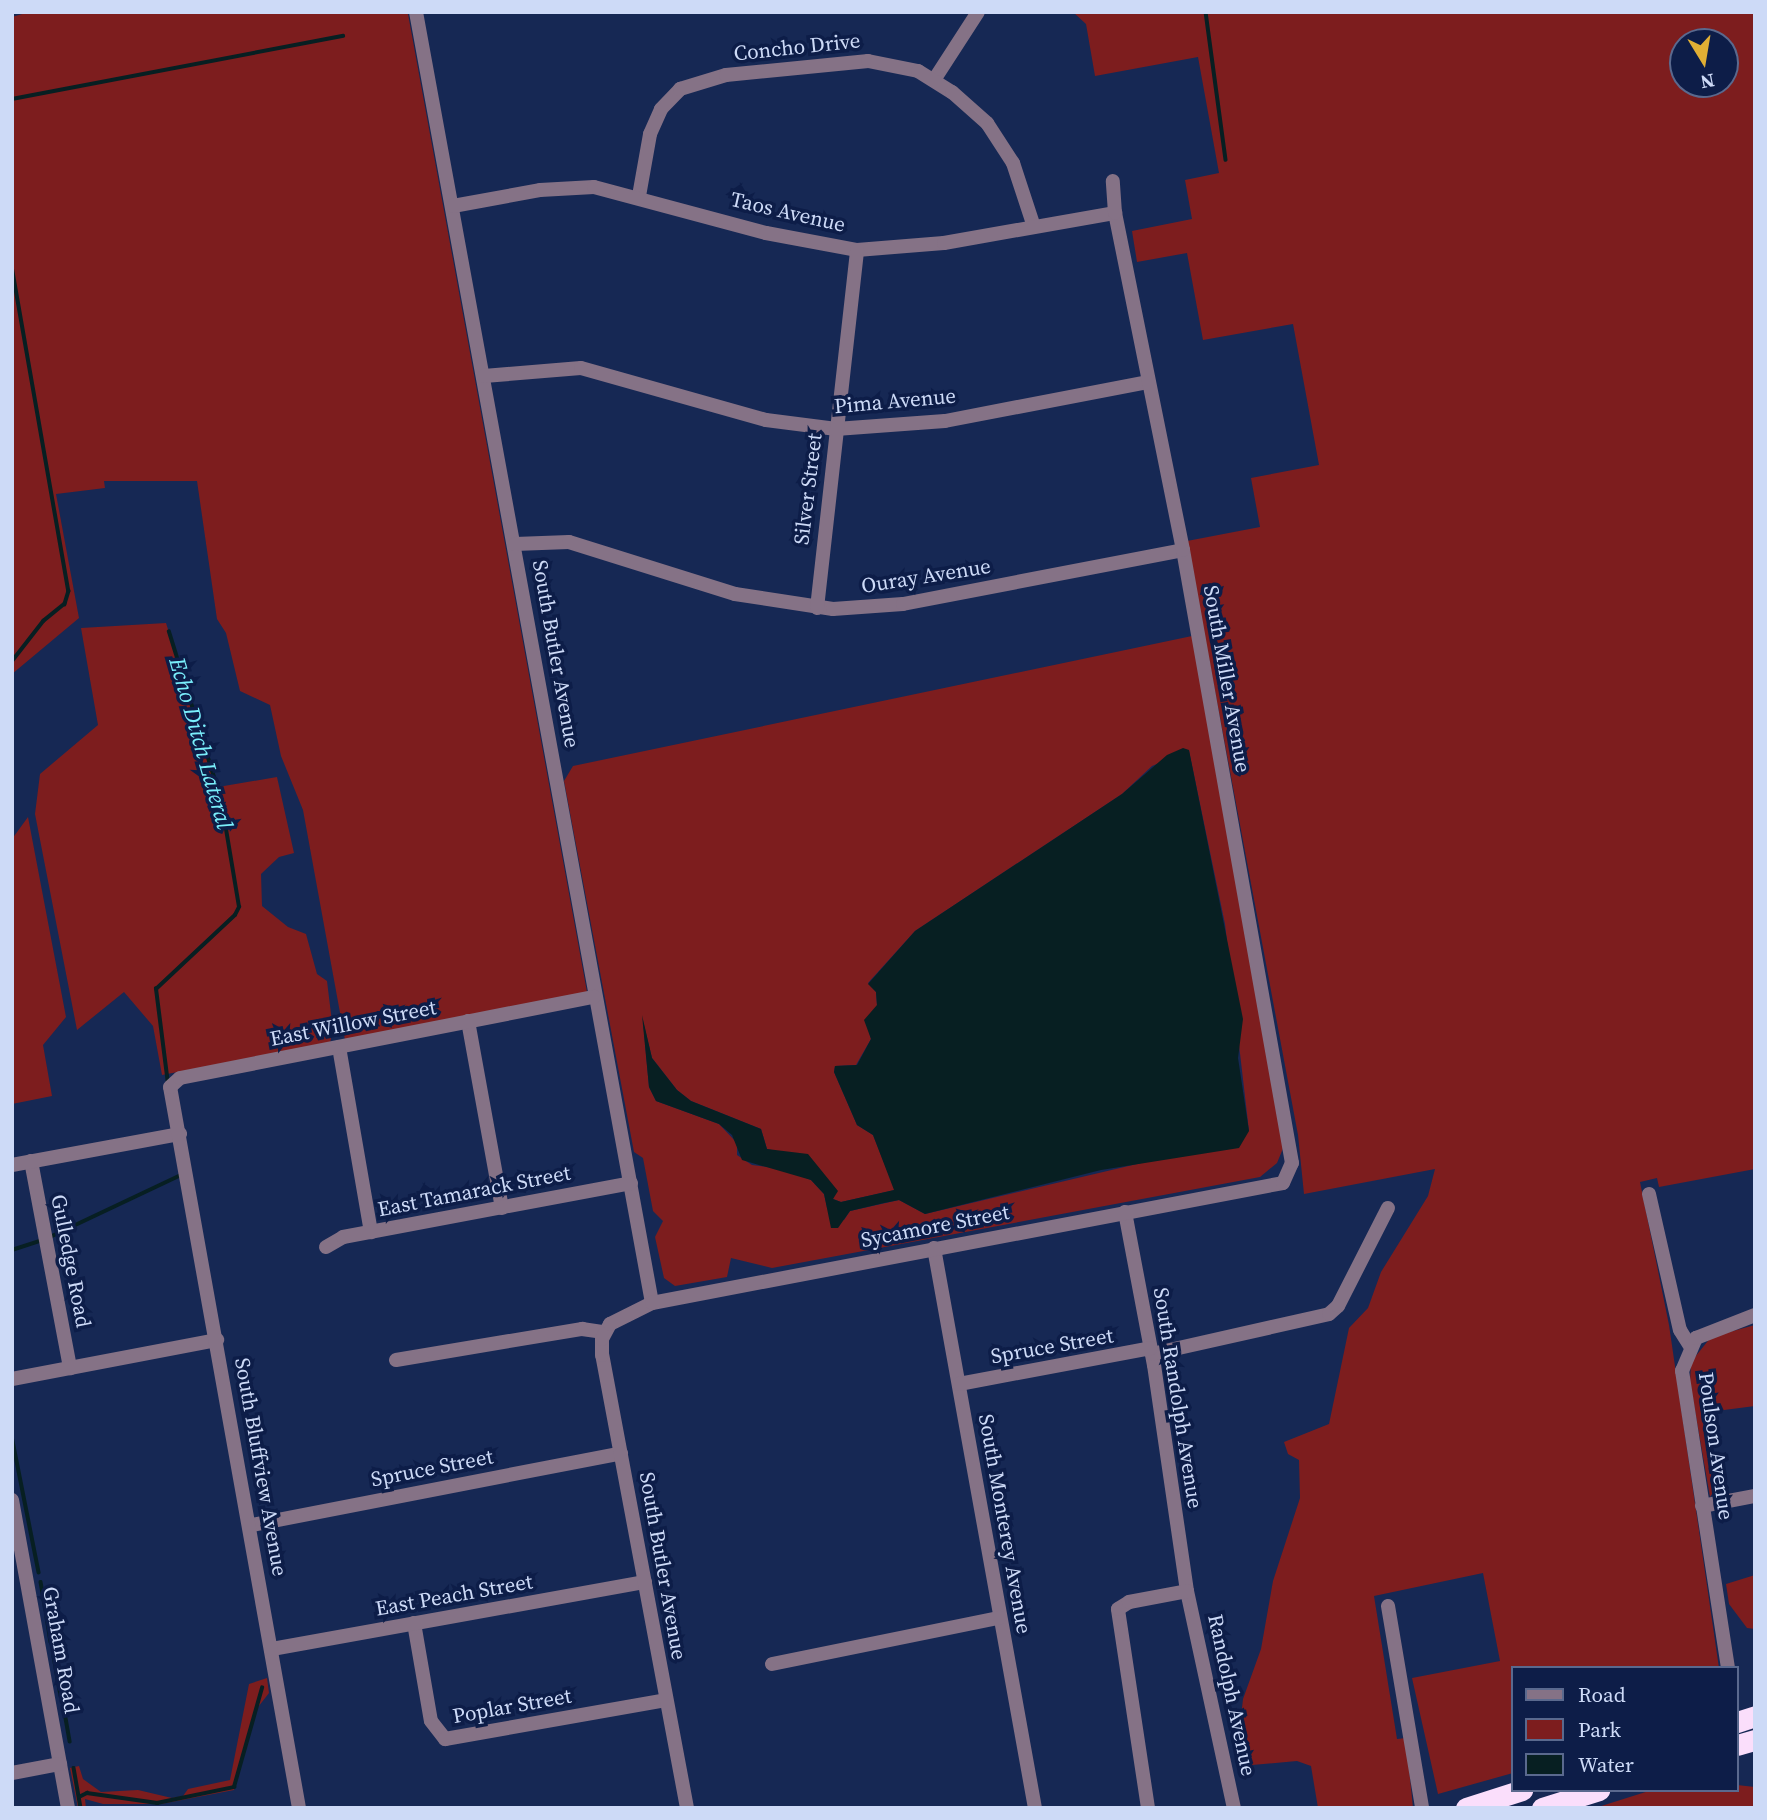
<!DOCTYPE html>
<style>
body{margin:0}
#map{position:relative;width:1767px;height:1820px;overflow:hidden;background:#162854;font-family:"Source Serif 4",serif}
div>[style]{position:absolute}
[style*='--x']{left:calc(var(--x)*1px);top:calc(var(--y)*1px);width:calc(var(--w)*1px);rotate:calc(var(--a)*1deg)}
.green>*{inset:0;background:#7d1d1e}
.water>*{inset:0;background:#071f22}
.stream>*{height:3.5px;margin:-1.75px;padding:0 1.75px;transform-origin:1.75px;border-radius:1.75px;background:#071f22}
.minor>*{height:14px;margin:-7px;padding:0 7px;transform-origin:7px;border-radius:7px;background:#857286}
.highway>*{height:21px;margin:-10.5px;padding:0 10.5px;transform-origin:10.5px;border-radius:10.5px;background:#fadefb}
span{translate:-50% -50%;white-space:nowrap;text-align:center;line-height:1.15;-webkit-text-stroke:7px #0d1d48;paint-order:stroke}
.street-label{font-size:21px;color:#cddaf7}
.water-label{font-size:23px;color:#7aeffc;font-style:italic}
.frame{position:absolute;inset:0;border:14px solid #cddaf7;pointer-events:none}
.legend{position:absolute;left:1511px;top:1666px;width:228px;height:126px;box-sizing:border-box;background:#0d1d48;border:2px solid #5a698e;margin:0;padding:9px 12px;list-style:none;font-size:21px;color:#cddaf7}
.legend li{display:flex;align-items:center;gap:14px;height:35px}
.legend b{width:35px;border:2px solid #5a698e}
.north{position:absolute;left:1669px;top:28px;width:70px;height:70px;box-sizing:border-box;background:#0d1d48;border:2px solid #5a698e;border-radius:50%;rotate:169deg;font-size:19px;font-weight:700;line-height:28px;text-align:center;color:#cddaf7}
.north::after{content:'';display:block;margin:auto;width:24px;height:32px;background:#e1af34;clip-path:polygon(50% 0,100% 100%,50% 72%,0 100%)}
</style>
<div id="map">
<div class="green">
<div style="clip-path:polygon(29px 12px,413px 12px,408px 14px,587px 992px,345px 1040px,303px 810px,281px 756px,270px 705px,240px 691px,226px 633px,217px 619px,197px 481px,104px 481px,105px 488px,56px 494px,79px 618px,12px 674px,12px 17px)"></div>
<div style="clip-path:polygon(evenodd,1073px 12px,1755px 12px,1755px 1169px,1659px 1187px,1657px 1178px,1640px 1182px,1669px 1325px,1719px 1668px,1513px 1668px,1513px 1773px,1438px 1794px,1412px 1678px,1500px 1661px,1483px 1573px,1374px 1596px,1397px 1739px,1406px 1738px,1413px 1808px,1318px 1808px,1311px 1766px,1297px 1761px,1252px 1765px,1243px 1753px,1239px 1734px,1243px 1699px,1261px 1649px,1273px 1581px,1300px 1498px,1299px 1460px,1288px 1454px,1284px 1442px,1329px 1424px,1349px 1328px,1368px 1308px,1381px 1272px,1428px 1196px,1435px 1169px,1304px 1194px,1298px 1135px,1187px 541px,1260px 527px,1251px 478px,1319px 465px,1293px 324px,1203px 340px,1187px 253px,1137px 262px,1132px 231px,1192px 219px,1185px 180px,1219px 173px,1198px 57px,1095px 76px,1086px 24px,1073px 12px,1683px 42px,1725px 42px,1725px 84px,1683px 84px,1683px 42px)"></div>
<div style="clip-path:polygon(166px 623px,218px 787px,277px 777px,294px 853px,279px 857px,261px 874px,262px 906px,288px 927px,306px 934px,317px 974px,327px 981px,333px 1030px,330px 1043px,162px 1075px,153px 1026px,124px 992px,77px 1030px,35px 814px,40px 774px,98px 725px,81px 628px)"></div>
<div style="clip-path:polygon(evenodd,1192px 636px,1284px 1146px,1277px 1163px,1260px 1177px,772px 1268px,731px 1258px,727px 1277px,675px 1286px,664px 1278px,655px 1237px,663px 1221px,653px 1211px,643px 1158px,634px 1152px,564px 781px,573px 766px,1192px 636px,1189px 751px,1225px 924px,1249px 1131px,1154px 1160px,925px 1214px,899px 1200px,850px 1211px,844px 1220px,827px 1207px,824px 1194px,811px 1180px,783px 1169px,752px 1165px,737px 1155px,737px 1143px,719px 1124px,656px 1101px,649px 1087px,643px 1021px,652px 1058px,677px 1090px,691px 1101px,761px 1129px,767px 1149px,781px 1152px,834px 1195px,833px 1199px,841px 1202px,895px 1190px,873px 1135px,857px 1125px,834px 1072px,835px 1066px,856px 1065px,871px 1039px,868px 1028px,877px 1006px,876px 992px,868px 983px,915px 931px,1122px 794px,1152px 766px,1189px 751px)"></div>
<div style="clip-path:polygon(28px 817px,66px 1017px,43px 1045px,52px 1096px,12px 1104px,12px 839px)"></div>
<div style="clip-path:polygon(1755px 1325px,1755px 1406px,1701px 1413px,1716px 1488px,1710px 1497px,1690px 1382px,1691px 1362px,1711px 1337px)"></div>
<div style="clip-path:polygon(1755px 1575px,1755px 1629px,1747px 1628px,1729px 1604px,1726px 1584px)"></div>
<div style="clip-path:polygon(267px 1678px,269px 1693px,255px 1711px,234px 1790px,161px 1804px,103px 1804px,85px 1799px,86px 1808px,78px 1808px,70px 1768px,79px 1766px,83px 1779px,101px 1792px,138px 1790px,172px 1798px,183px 1796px,188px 1789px,230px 1780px,249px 1684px)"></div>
<div style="clip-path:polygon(1737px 1785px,1755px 1787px,1755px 1808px,1595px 1808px,1652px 1790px,1737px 1790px)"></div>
</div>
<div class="water">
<div style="clip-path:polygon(1183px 748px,1189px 750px,1243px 1019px,1238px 1058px,1249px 1131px,1239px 1148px,1101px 1170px,925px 1214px,899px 1200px,884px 1203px,850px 1211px,838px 1228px,831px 1228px,824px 1194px,811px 1180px,742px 1160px,732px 1135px,719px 1124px,656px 1101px,649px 1087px,642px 1015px,652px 1058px,677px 1090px,691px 1101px,761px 1129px,767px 1149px,808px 1154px,838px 1191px,833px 1199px,841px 1202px,894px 1190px,873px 1135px,857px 1125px,834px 1072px,835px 1066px,857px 1065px,871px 1039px,864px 1020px,877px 1005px,876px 992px,868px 984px,915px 931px,1122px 794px,1167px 755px)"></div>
</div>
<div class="stream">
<div style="--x:1206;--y:12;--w:149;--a:82.3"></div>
<div style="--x:12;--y:99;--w:337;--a:-10.8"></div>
<div style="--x:12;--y:266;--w:330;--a:80.1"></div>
<div style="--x:69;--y:591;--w:14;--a:107"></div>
<div style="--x:65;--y:604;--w:27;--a:141"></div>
<div style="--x:44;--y:621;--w:52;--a:128"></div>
<div style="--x:168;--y:1084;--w:96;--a:-97.2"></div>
<div style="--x:156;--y:989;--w:108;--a:-43.1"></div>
<div style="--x:235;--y:915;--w:9;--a:-63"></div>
<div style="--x:239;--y:907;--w:109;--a:-99.5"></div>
<div style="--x:221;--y:800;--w:176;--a:-107.2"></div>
<div style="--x:50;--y:1237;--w:145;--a:-25.3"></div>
<div style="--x:12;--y:1250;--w:33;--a:-18"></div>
<div style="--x:12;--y:1436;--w:139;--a:78.8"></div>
<div style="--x:41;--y:1582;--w:28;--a:80"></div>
<div style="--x:47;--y:1617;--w:25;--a:81"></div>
<div style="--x:54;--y:1656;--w:40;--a:80"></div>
<div style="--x:64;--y:1707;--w:35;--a:80"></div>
<div style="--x:74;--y:1768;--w:41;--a:80.1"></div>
<div style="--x:79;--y:1797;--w:9;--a:-27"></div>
<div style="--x:87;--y:1793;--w:71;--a:8.1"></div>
<div style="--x:157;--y:1803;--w:79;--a:-11.7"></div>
<div style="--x:234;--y:1787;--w:103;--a:-74.2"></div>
</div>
<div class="minor">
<div style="--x:416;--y:12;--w:1312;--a:79.64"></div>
<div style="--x:934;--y:80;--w:81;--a:-57.1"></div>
<div style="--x:639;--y:196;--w:63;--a:-79.9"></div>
<div style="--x:650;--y:134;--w:27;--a:-66"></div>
<div style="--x:661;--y:109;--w:28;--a:-46"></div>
<div style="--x:680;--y:89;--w:48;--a:-16.9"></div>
<div style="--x:726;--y:75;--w:143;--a:-5.6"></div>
<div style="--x:868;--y:61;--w:51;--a:11.3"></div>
<div style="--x:918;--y:71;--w:40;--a:32"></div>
<div style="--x:952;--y:92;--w:47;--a:41.5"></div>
<div style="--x:987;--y:123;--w:48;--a:57"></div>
<div style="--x:1013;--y:163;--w:67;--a:71.8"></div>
<div style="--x:453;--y:206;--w:88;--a:-10.4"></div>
<div style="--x:540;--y:190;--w:54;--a:-3.2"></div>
<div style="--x:594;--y:187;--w:178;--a:15"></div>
<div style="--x:766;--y:233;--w:93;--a:10.6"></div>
<div style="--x:857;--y:250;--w:87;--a:-4.6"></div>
<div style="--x:944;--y:243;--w:174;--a:-10"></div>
<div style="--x:484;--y:376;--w:97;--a:-4.7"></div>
<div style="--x:581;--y:368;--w:192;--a:15.7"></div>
<div style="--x:766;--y:420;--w:71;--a:7.3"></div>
<div style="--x:836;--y:429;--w:109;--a:-4.2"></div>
<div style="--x:945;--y:421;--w:206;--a:-10.9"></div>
<div style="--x:515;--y:544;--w:54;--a:-2.1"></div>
<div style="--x:569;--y:542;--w:174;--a:17.4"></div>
<div style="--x:735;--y:594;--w:99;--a:8.7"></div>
<div style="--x:833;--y:609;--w:70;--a:-4.1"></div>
<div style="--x:903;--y:604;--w:285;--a:-10.9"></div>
<div style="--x:817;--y:608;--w:360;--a:-83.6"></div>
<div style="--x:468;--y:1021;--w:190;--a:79.7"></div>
<div style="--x:339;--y:1047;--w:188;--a:80.2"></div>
<div style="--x:31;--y:1161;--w:211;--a:79.3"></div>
<div style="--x:12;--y:1165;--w:171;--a:-10.5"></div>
<div style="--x:1649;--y:1194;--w:139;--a:77.2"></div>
<div style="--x:1680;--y:1330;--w:19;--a:58"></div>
<div style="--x:1125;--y:1212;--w:156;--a:79.3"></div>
<div style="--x:1154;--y:1365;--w:228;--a:81.7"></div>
<div style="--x:1187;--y:1591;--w:222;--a:77.8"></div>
<div style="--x:326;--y:1247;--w:20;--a:-30"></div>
<div style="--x:343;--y:1237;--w:293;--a:-10.6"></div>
<div style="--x:934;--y:1248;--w:569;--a:79.78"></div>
<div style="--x:1152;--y:1354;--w:181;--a:-12.7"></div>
<div style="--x:1329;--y:1314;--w:12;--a:-42"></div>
<div style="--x:1338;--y:1306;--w:110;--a:-63"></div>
<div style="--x:396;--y:1360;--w:189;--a:-9.5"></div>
<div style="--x:582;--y:1329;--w:22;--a:8"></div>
<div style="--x:12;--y:1379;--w:209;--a:-10.8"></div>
<div style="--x:959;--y:1384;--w:195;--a:-10.6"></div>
<div style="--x:12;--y:1500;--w:313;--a:79.7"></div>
<div style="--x:1702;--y:1506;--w:54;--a:-10.7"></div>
<div style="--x:252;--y:1525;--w:376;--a:-11"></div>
<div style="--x:1388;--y:1606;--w:205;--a:80.4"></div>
<div style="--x:414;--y:1623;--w:99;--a:80.2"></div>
<div style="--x:431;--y:1721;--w:23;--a:52"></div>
<div style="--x:445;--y:1739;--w:224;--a:-10"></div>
<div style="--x:272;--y:1649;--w:379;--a:-10.2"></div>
<div style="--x:772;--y:1664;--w:232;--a:-11.5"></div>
<div style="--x:1728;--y:1668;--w:301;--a:-98.8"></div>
<div style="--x:1682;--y:1371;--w:36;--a:-67"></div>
<div style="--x:1696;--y:1338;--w:63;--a:-21.3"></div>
<div style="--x:12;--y:1773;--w:49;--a:-10.6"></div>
<div style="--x:299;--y:1808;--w:732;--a:-100.14"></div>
<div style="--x:170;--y:1087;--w:13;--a:-42"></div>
<div style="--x:180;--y:1078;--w:422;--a:-11.1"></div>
<div style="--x:687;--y:1808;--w:461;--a:-100.6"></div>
<div style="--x:602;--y:1355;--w:16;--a:-90"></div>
<div style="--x:602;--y:1339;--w:17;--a:-62"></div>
<div style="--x:610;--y:1324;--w:47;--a:-26.6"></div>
<div style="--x:652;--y:1303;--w:642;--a:-10.77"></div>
<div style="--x:1283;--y:1183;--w:22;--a:-66"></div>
<div style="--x:1292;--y:1163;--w:623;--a:-100.08"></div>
<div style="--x:1183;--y:550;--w:344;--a:-101.4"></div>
<div style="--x:1115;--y:213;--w:32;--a:-94"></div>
<div style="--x:1148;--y:1808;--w:201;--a:-98.6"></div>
<div style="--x:1118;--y:1609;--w:13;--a:-32"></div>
<div style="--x:1129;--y:1602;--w:59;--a:-10.7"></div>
</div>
<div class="highway">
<div style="--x:1737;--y:1722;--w:19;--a:-18"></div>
<div style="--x:1737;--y:1745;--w:19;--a:-16"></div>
<div style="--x:1466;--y:1808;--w:59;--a:-17.8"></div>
<div style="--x:1542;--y:1808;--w:60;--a:-17.5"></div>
</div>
<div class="street-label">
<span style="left:797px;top:47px;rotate:-6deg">Concho Drive</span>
<span style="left:788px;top:212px;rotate:13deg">Taos Avenue</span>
<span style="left:895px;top:401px;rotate:-5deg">Pima Avenue</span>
<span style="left:808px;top:489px;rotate:-83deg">Silver Street</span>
<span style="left:926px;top:576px;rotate:-9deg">Ouray Avenue</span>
<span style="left:556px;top:654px;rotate:80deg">South Butler Avenue</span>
<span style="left:1227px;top:679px;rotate:80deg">South Miller Avenue</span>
<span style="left:353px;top:1023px;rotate:-11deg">East Willow Street</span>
<span style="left:474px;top:1191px;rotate:-11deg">East Tamarack Street</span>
<span style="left:935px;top:1226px;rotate:-11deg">Sycamore Street</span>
<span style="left:71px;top:1261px;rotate:79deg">Gulledge Road</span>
<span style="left:1052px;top:1346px;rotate:-10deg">Spruce Street</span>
<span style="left:1178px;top:1398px;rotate:81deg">South Randolph Avenue</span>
<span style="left:1716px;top:1446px;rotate:82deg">Poulson Avenue</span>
<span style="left:261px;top:1467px;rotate:80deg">South Bluffview Avenue</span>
<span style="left:432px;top:1468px;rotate:-11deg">Spruce Street</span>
<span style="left:1005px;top:1524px;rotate:80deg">South Monterey Avenue</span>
<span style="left:663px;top:1566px;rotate:80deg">South Butler Avenue</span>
<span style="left:454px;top:1595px;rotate:-10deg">East Peach Street</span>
<span style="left:61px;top:1650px;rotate:80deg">Graham Road</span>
<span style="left:1232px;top:1695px;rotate:78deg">Randolph Avenue</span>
<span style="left:512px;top:1706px;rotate:-10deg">Poplar Street</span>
</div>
<div class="water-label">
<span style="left:201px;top:743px;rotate:74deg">Echo Ditch Lateral</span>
</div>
<div class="frame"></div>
<ul class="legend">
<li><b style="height:9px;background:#857286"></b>Road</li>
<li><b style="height:19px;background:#7d1d1e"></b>Park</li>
<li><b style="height:19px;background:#071f22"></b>Water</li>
</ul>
<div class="north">N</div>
</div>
